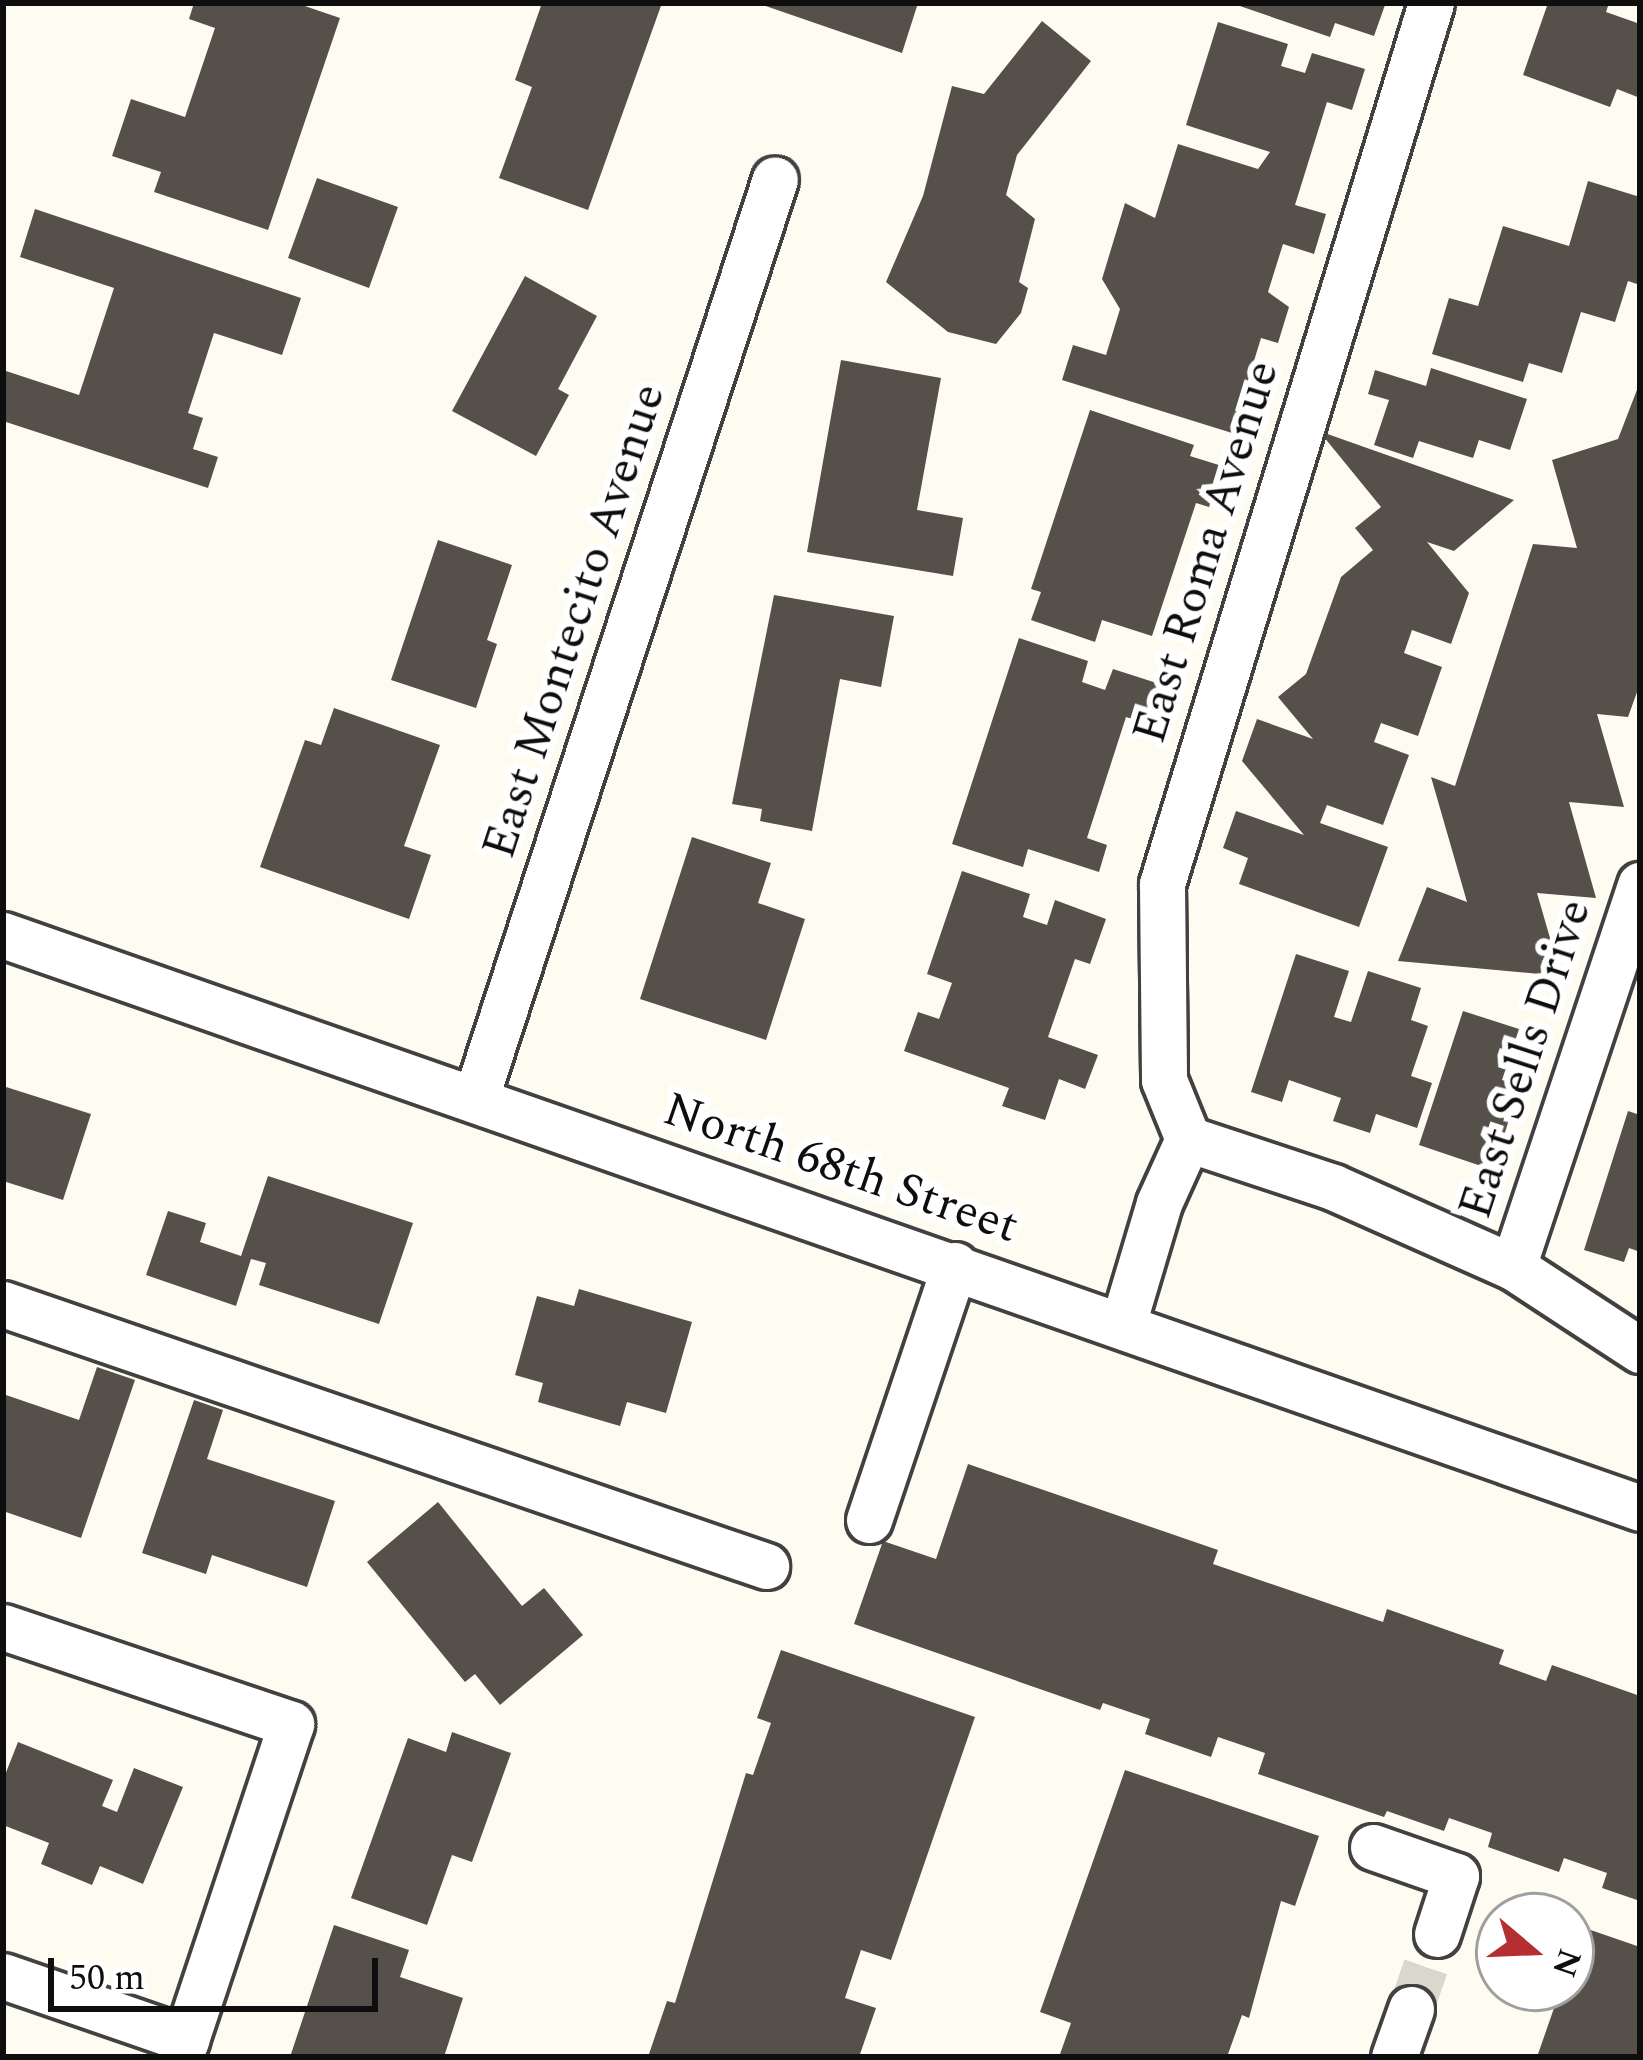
<!DOCTYPE html>
<style>
body{margin:0}
#map{position:relative;width:1643px;height:2060px;overflow:hidden;background:#fefcf0;font-family:Spectral,serif}
div>[style]{position:absolute}
[style*='--x']{left:calc(var(--x)*1px);top:calc(var(--y)*1px);width:calc(var(--w)*1px);rotate:calc(var(--a)*1deg)}
.building>*{inset:0;background:#56504b}
.minor-tunnel>*{height:45px;margin-top:-22.5px;transform-origin:0;background:repeating-linear-gradient(90deg,#dad8ce 0 45px,transparent 0 67px)}
.roads{filter:drop-shadow(3px 0 #414141) drop-shadow(-3px 0 #414141) drop-shadow(0 3px #414141) drop-shadow(0 -3px #414141)}
.minor>*{height:45px;margin:-22.5px;padding:0 22.5px;transform-origin:22.5px;border-radius:22.5px;background:#fff}
span{translate:-50% -50%;white-space:nowrap;text-align:center;line-height:1.15;-webkit-text-stroke:12px #fff;paint-order:stroke}
.street-label{font-size:48px;color:#0e0e0e}
.frame{position:absolute;inset:0;border:6px solid #0e0e0e;pointer-events:none}
.north{position:absolute;left:1475px;top:1892px;width:120px;height:120px;box-sizing:border-box;background:#fff;border:3px solid #9f9f9f;border-radius:50%;rotate:109deg;font-size:33px;font-weight:700;line-height:48px;text-align:center;color:#0e0e0e}
.north::after{content:'';display:block;margin:auto;width:42px;height:54px;background:#b52f32;clip-path:polygon(50% 0,100% 100%,50% 72%,0 100%)}
.scale{position:absolute;left:48px;top:1958px;width:330px;height:54px;box-sizing:border-box;border:6px solid #0e0e0e;border-top:0;padding-left:15px;font-size:36px;line-height:42px;white-space:nowrap;color:#0e0e0e;-webkit-text-stroke:9px #fff;paint-order:stroke}
</style>
<div id="map">
<div class="building">
<div style="clip-path:polygon(194px 3px,296px 3px,340px 18px,268px 230px,154px 192px,161px 172px,112px 156px,131px 99px,185px 117px,215px 28px,189px 19px)"></div>
<div style="clip-path:polygon(542px 3px,662px 3px,588px 210px,499px 178px,532px 87px,515px 80px)"></div>
<div style="clip-path:polygon(757px 3px,918px 3px,902px 53px)"></div>
<div style="clip-path:polygon(1231px 3px,1379px 3px,1385px 5px,1374px 36px,1335px 23px,1330px 37px)"></div>
<div style="clip-path:polygon(1548px 3px,1609px 3px,1606px 12px,1640px 24px,1640px 98px,1617px 89px,1610px 107px,1523px 75px)"></div>
<div style="clip-path:polygon(1042px 21px,1091px 61px,1017px 155px,1006px 195px,1035px 219px,1019px 282px,1028px 288px,1021px 313px,996px 344px,948px 332px,886px 282px,923px 196px,952px 86px,984px 94px)"></div>
<div style="clip-path:polygon(1218px 22px,1288px 44px,1281px 66px,1305px 73px,1312px 53px,1365px 69px,1352px 110px,1327px 102px,1295px 205px,1326px 214px,1314px 254px,1283px 244px,1268px 292px,1289px 307px,1278px 343px,1261px 338px,1232px 433px,1062px 380px,1073px 345px,1106px 355px,1120px 309px,1102px 279px,1125px 203px,1155px 218px,1178px 144px,1258px 169px,1270px 152px,1186px 125px)"></div>
<div style="clip-path:polygon(317px 178px,398px 207px,369px 288px,288px 258px)"></div>
<div style="clip-path:polygon(1588px 181px,1640px 197px,1640px 285px,1628px 281px,1615px 322px,1581px 312px,1562px 373px,1529px 363px,1523px 382px,1432px 354px,1449px 298px,1478px 306px,1503px 226px,1569px 246px)"></div>
<div style="clip-path:polygon(35px 209px,301px 298px,282px 355px,214px 333px,188px 413px,203px 418px,193px 449px,218px 457px,208px 488px,3px 421px,3px 370px,79px 395px,114px 288px,20px 257px)"></div>
<div style="clip-path:polygon(525px 276px,597px 316px,558px 389px,569px 395px,536px 456px,452px 411px)"></div>
<div style="clip-path:polygon(841px 360px,941px 378px,917px 510px,963px 518px,953px 576px,807px 552px)"></div>
<div style="clip-path:polygon(1431px 368px,1527px 399px,1510px 450px,1479px 440px,1473px 458px,1419px 441px,1413px 458px,1374px 445px,1389px 400px,1368px 394px,1375px 370px,1426px 386px)"></div>
<div style="clip-path:polygon(1640px 382px,1640px 684px,1628px 717px,1597px 714px,1624px 807px,1569px 802px,1596px 898px,1537px 893px,1561px 976px,1398px 961px,1427px 887px,1467px 902px,1431px 777px,1455px 786px,1533px 544px,1577px 548px,1552px 460px,1618px 439px)"></div>
<div style="clip-path:polygon(1090px 410px,1194px 445px,1190px 456px,1222px 466px,1209px 507px,1196px 503px,1152px 636px,1102px 620px,1095px 642px,1031px 620px,1041px 592px,1031px 589px)"></div>
<div style="clip-path:polygon(1319px 431px,1514px 500px,1454px 551px,1427px 542px,1469px 593px,1451px 644px,1412px 630px,1404px 653px,1442px 667px,1418px 736px,1381px 723px,1374px 742px,1409px 755px,1383px 825px,1327px 805px,1320px 823px,1388px 847px,1359px 927px,1239px 884px,1248px 858px,1223px 848px,1236px 811px,1304px 835px,1242px 761px,1257px 719px,1313px 739px,1278px 697px,1306px 674px,1341px 577px,1373px 550px,1355px 528px,1381px 507px)"></div>
<div style="clip-path:polygon(438px 540px,512px 565px,487px 640px,497px 644px,476px 708px,391px 680px)"></div>
<div style="clip-path:polygon(774px 595px,894px 616px,881px 687px,840px 679px,812px 831px,760px 821px,762px 809px,732px 804px)"></div>
<div style="clip-path:polygon(1019px 638px,1088px 661px,1082px 682px,1105px 690px,1113px 669px,1166px 686px,1153px 726px,1126px 717px,1087px 838px,1107px 845px,1099px 872px,1028px 849px,1023px 867px,952px 844px)"></div>
<div style="clip-path:polygon(334px 708px,440px 745px,404px 846px,431px 855px,409px 919px,260px 867px,305px 740px,321px 745px)"></div>
<div style="clip-path:polygon(692px 837px,771px 863px,758px 903px,805px 919px,766px 1040px,640px 999px)"></div>
<div style="clip-path:polygon(962px 871px,1030px 894px,1023px 917px,1047px 925px,1055px 900px,1106px 919px,1090px 964px,1075px 959px,1048px 1037px,1098px 1055px,1085px 1089px,1059px 1079px,1045px 1120px,1002px 1106px,1009px 1088px,904px 1051px,918px 1012px,939px 1019px,952px 983px,927px 974px)"></div>
<div style="clip-path:polygon(1296px 954px,1349px 971px,1334px 1017px,1351px 1022px,1368px 971px,1421px 988px,1411px 1020px,1428px 1026px,1411px 1076px,1432px 1083px,1417px 1128px,1376px 1114px,1370px 1133px,1333px 1121px,1341px 1098px,1289px 1080px,1282px 1102px,1251px 1092px)"></div>
<div style="clip-path:polygon(1463px 1011px,1519px 1029px,1502px 1080px,1520px 1085px,1493px 1170px,1419px 1145px)"></div>
<div style="clip-path:polygon(3px 1086px,91px 1114px,63px 1200px,3px 1181px)"></div>
<div style="clip-path:polygon(1628px 1111px,1640px 1115px,1640px 1252px,1629px 1248px,1624px 1262px,1584px 1250px)"></div>
<div style="clip-path:polygon(268px 1176px,413px 1223px,379px 1324px,259px 1285px,266px 1263px,251px 1259px,236px 1306px,146px 1275px,168px 1211px,206px 1223px,200px 1242px,241px 1256px)"></div>
<div style="clip-path:polygon(579px 1289px,692px 1322px,666px 1413px,627px 1402px,620px 1426px,538px 1402px,543px 1383px,515px 1375px,537px 1296px,574px 1306px)"></div>
<div style="clip-path:polygon(97px 1367px,135px 1380px,81px 1538px,3px 1511px,3px 1394px,79px 1420px)"></div>
<div style="clip-path:polygon(194px 1400px,223px 1410px,207px 1459px,335px 1501px,307px 1587px,212px 1555px,206px 1574px,142px 1553px)"></div>
<div style="clip-path:polygon(968px 1464px,1218px 1550px,1213px 1564px,1383px 1622px,1387px 1609px,1504px 1650px,1499px 1664px,1546px 1681px,1552px 1665px,1640px 1696px,1640px 1901px,1602px 1888px,1607px 1873px,1564px 1858px,1559px 1872px,1488px 1847px,1492px 1833px,1449px 1818px,1444px 1831px,1387px 1811px,1384px 1817px,1258px 1774px,1265px 1753px,1218px 1737px,1211px 1757px,1145px 1734px,1150px 1719px,1103px 1703px,1100px 1710px,854px 1624px,883px 1541px,936px 1559px)"></div>
<div style="clip-path:polygon(438px 1502px,522px 1606px,544px 1588px,583px 1635px,500px 1705px,475px 1674px,465px 1682px,367px 1562px)"></div>
<div style="clip-path:polygon(781px 1650px,975px 1717px,891px 1960px,861px 1950px,845px 1998px,876px 2008px,859px 2057px,648px 2057px,667px 2001px,675px 2003px,746px 1773px,753px 1775px,771px 1723px,757px 1718px)"></div>
<div style="clip-path:polygon(452px 1732px,511px 1753px,472px 1862px,452px 1855px,427px 1925px,351px 1898px,408px 1738px,446px 1752px)"></div>
<div style="clip-path:polygon(18px 1742px,113px 1780px,102px 1806px,117px 1812px,134px 1768px,183px 1787px,143px 1884px,100px 1866px,92px 1885px,41px 1864px,49px 1843px,3px 1825px,3px 1780px)"></div>
<div style="clip-path:polygon(1125px 1770px,1319px 1836px,1295px 1906px,1281px 1901px,1249px 2018px,1242px 2015px,1227px 2057px,1059px 2057px,1071px 2023px,1040px 2012px)"></div>
<div style="clip-path:polygon(334px 1925px,409px 1950px,400px 1977px,463px 1998px,444px 2057px,290px 2057px)"></div>
<div style="clip-path:polygon(1582px 1927px,1640px 1947px,1640px 2057px,1537px 2057px,1561px 1988px,1571px 1988px)"></div>
</div>
<div class="minor-tunnel">
<div style="--x:1411;--y:2009;--w:79;--a:-70.9"></div>
</div>
<div class="roads">
<div class="minor">
<div style="--x:1431;--y:3;--w:921;--a:106.98"></div>
<div style="--x:1162;--y:884;--w:196;--a:89.4"></div>
<div style="--x:1164;--y:1080;--w:64;--a:67.9"></div>
<div style="--x:1188;--y:1139;--w:153;--a:18.3"></div>
<div style="--x:1333;--y:1187;--w:197;--a:24"></div>
<div style="--x:1513;--y:1267;--w:152;--a:33.2"></div>
<div style="--x:3;--y:935;--w:1734;--a:19.29"></div>
<div style="--x:476;--y:1097;--w:965;--a:-71.96"></div>
<div style="--x:1513;--y:1267;--w:403;--a:-71.6"></div>
<div style="--x:3;--y:1304;--w:807;--a:18.95"></div>
<div style="--x:1123;--y:1324;--w:126;--a:-73.4"></div>
<div style="--x:1159;--y:1203;--w:70;--a:-65.6"></div>
<div style="--x:869;--y:1520;--w:269;--a:-71.4"></div>
<div style="--x:3;--y:1627;--w:304;--a:18.6"></div>
<div style="--x:291;--y:1724;--w:351;--a:108.4"></div>
<div style="--x:1373;--y:1847;--w:88;--a:19.3"></div>
<div style="--x:1456;--y:1876;--w:61;--a:108.1"></div>
<div style="--x:3;--y:1976;--w:194;--a:19"></div>
<div style="--x:1394;--y:2057;--w:51;--a:-70.5"></div>
</div>
</div>
<div class="street-label">
<span style="left:1206px;top:552px;rotate:-73deg">East Roma Avenue</span>
<span style="left:574px;top:621px;rotate:-72deg">East Montecito Avenue</span>
<span style="left:1525px;top:1059px;rotate:-72deg">East Sells Drive</span>
<span style="left:841px;top:1168px;rotate:19deg">North 68th Street</span>
</div>
<div class="frame"></div>
<div class="north">N</div>
<div class="scale">50 m</div>
</div>
